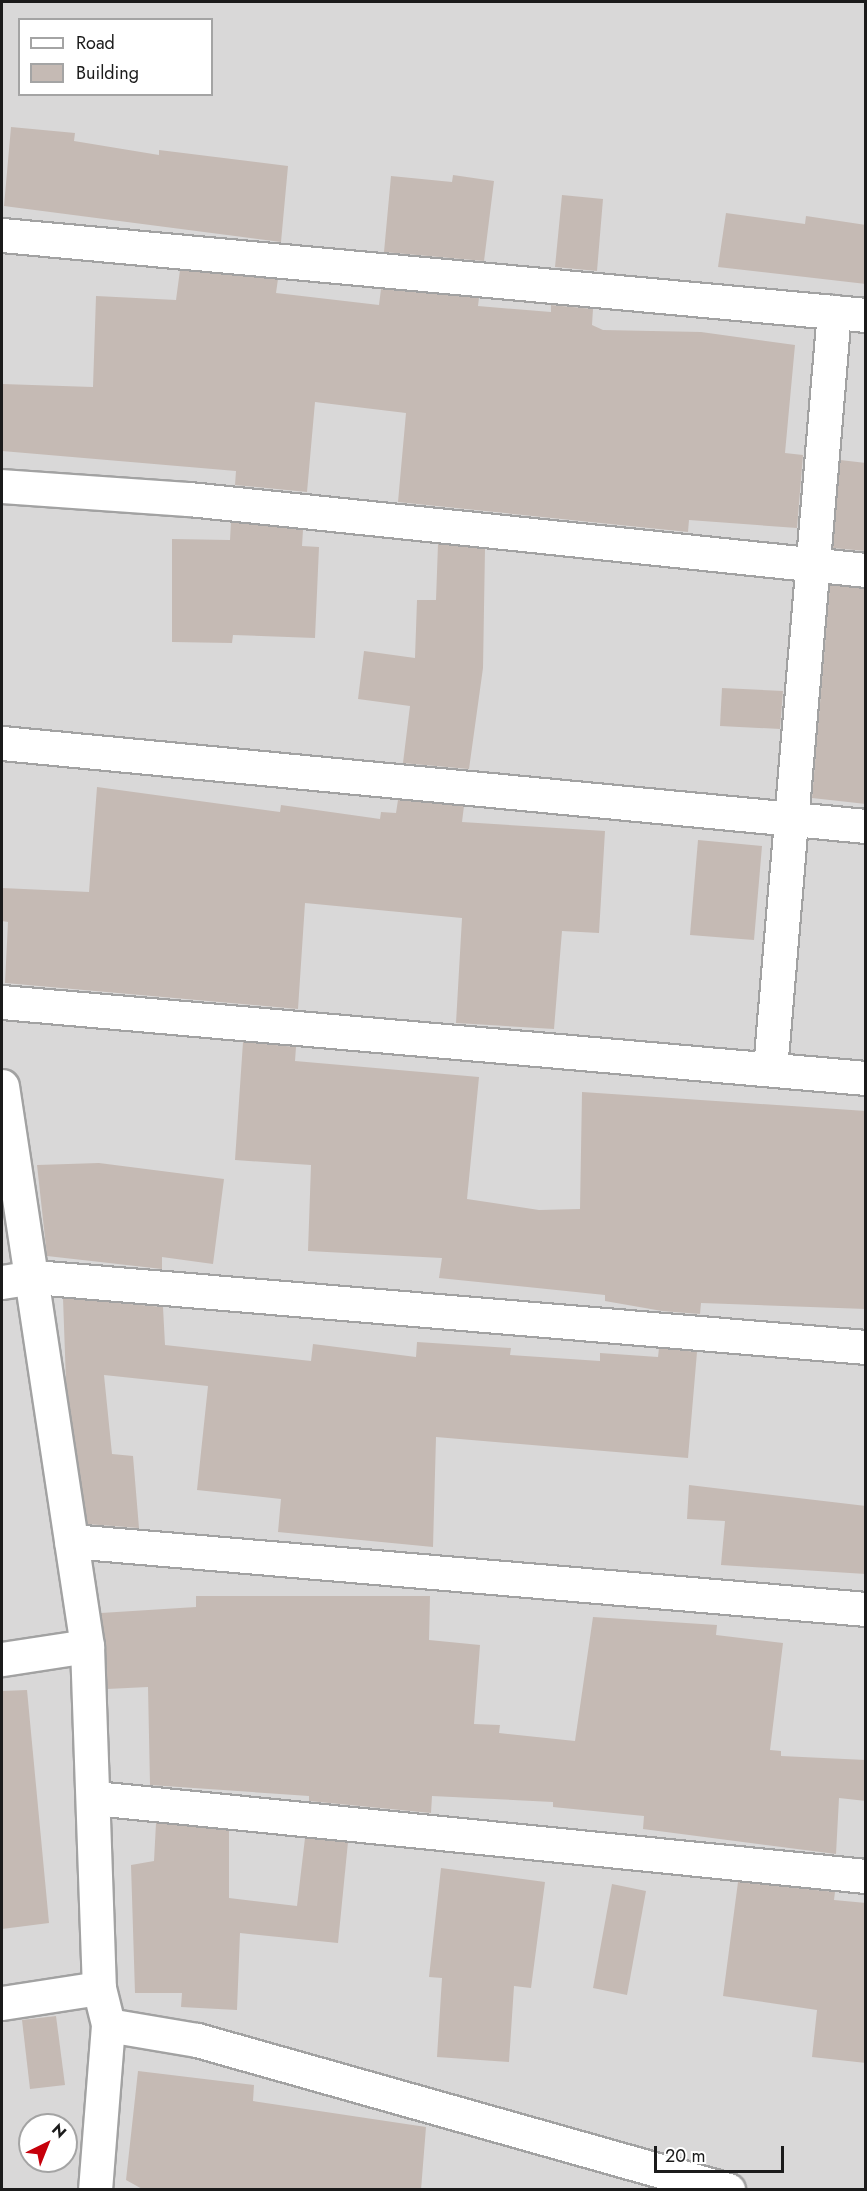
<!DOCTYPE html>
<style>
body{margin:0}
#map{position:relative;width:867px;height:2191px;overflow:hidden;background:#ede8e0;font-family:Jost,sans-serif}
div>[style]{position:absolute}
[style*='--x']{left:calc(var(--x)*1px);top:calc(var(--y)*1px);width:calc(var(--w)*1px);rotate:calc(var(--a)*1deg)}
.residential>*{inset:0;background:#d9d8d8}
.building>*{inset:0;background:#c5bab4}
.roads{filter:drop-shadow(2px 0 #a2a2a2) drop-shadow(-2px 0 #a2a2a2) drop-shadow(0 2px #a2a2a2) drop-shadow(0 -2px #a2a2a2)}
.minor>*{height:33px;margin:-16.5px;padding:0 16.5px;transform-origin:16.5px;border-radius:16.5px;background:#fff}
span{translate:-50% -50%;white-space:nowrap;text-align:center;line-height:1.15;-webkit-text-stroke:6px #fff;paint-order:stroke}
.frame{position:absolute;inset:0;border:3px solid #1b1b1b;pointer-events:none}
.legend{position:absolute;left:18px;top:18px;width:195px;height:78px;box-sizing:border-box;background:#fff;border:2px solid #a4a4a4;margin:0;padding:8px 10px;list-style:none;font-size:18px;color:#1b1b1b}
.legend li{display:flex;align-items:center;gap:12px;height:30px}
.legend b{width:30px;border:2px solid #a4a4a4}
.north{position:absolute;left:18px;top:2113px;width:60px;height:60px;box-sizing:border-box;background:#fff;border:2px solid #a4a4a4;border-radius:50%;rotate:43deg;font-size:16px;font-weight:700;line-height:24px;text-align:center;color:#1b1b1b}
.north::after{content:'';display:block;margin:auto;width:21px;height:27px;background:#c6000b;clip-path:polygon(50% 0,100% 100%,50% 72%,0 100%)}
.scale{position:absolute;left:654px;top:2146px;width:130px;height:27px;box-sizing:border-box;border:3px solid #1b1b1b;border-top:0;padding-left:8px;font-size:18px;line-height:21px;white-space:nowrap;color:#1b1b1b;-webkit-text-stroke:4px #fff;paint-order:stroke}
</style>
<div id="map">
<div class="residential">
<div style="clip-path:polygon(evenodd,2px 2px,865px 2px,865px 2189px,2px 2189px,2px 2px,20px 20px,212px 20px,212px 94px,20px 94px,20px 20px,2px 2px,30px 2125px,66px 2125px,66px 2161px,30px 2161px,30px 2125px)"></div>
</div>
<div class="building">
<div style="clip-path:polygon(11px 127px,75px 133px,74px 141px,159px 155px,159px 150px,288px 166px,281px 242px,4px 206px)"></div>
<div style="clip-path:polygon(453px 175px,494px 181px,484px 261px,384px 252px,391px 176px,452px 182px)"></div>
<div style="clip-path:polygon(562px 195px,603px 199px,597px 271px,555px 267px)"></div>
<div style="clip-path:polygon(726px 213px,805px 224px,806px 216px,866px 225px,866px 284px,718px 267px)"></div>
<div style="clip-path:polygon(180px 270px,278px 279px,276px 293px,379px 305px,381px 289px,479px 298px,478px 306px,551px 312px,551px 305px,593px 309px,592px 325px,603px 330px,701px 332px,795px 345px,785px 453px,803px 455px,797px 528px,689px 520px,688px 532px,398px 502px,406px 413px,315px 402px,307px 492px,235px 485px,236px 471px,2px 451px,2px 384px,93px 387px,96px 296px,176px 300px)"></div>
<div style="clip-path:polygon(840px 460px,866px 463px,866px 551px,833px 548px)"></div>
<div style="clip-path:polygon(231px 522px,303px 530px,302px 546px,319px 547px,315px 638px,233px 635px,232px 643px,172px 642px,172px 539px,230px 540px)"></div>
<div style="clip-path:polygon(438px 544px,485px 549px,483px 668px,469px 769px,403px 763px,410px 706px,358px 699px,364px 651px,415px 658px,417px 600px,436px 600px)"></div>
<div style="clip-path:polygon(830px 585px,866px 588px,866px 804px,812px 798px)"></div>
<div style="clip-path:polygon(722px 688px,783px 691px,780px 729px,720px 726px)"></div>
<div style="clip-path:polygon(97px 787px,280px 812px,281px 805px,380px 819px,381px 812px,396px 813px,398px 800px,464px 806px,462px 822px,605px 831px,599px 933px,562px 931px,554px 1029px,456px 1023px,462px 918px,305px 903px,298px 1009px,5px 983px,8px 922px,2px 921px,2px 888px,89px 892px)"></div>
<div style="clip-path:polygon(698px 840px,762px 846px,754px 940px,690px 935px)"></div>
<div style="clip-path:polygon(243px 1042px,296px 1047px,295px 1061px,479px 1077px,467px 1199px,539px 1210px,580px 1209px,582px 1092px,866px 1111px,866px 1309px,701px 1303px,700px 1314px,662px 1311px,605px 1301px,605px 1295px,439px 1278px,442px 1258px,308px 1251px,311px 1165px,235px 1160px)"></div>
<div style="clip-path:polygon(99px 1163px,224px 1179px,213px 1264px,162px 1257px,162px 1269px,47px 1256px,37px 1165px)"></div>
<div style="clip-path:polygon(63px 1298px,163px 1307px,165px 1345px,311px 1361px,313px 1344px,416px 1357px,417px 1342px,511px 1348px,510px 1355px,600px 1361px,600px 1353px,658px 1357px,659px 1348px,697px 1352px,688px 1458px,436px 1437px,433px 1547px,278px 1532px,281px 1499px,197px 1490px,208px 1386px,104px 1375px,112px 1454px,133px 1456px,139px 1528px,87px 1524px,66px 1382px)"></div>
<div style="clip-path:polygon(689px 1485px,866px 1506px,866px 1574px,721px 1565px,725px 1521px,687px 1519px)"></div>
<div style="clip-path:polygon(196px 1596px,430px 1596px,429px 1640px,480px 1645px,474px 1724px,500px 1725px,499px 1733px,575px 1741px,593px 1617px,717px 1625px,716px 1635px,783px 1643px,770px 1750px,781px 1751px,781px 1756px,866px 1760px,866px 1801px,839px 1798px,836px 1854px,643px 1829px,644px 1816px,553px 1807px,553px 1802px,432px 1796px,431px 1813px,309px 1801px,309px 1796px,150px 1785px,148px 1687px,107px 1689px,101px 1613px,196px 1607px)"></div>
<div style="clip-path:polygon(27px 1690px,49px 1923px,2px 1929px,2px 1691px)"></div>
<div style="clip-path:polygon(156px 1823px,229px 1830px,229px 1898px,297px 1906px,305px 1838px,348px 1842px,338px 1943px,240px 1933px,237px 2010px,181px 2007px,182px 1993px,135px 1993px,131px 1865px,154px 1861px)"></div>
<div style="clip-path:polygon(441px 1868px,545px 1882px,531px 1988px,514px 1986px,509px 2062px,437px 2057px,442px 1978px,429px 1977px)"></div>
<div style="clip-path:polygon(738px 1882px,835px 1892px,834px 1900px,866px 1903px,866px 2063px,812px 2057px,817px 2010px,723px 1996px)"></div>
<div style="clip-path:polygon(612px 1884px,646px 1891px,627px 1995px,593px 1988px)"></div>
<div style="clip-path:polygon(56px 2016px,65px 2085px,30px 2089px,22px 2020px)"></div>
<div style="clip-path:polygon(138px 2071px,254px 2085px,253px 2101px,426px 2127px,421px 2190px,144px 2190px,126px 2180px)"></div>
</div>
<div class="roads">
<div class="minor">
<div style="--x:2;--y:235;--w:868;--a:5.29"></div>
<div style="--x:2;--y:486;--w:187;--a:4"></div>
<div style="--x:189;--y:499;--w:681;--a:5.99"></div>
<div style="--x:2;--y:743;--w:868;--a:5.49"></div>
<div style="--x:2;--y:1002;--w:867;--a:5.03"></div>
<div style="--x:770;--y:1069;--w:760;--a:-85.17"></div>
<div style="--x:2;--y:1086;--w:566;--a:81.37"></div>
<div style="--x:87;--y:1646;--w:342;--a:88"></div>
<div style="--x:99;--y:1988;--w:38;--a:76"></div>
<div style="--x:108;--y:2025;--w:166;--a:94.5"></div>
<div style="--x:2;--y:1282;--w:32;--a:-9"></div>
<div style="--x:34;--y:1277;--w:835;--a:4.81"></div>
<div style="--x:71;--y:1541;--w:798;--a:4.89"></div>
<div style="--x:2;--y:1659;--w:86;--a:-8.7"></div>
<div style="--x:95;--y:1798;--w:775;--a:5.78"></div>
<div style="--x:2;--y:2003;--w:98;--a:-8.8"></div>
<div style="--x:108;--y:2025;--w:90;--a:9.6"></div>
<div style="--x:197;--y:2040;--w:552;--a:15.77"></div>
</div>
</div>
<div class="frame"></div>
<ul class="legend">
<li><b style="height:8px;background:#fff"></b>Road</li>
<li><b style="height:16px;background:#c5bab4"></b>Building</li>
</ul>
<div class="north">N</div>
<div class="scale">20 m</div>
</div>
